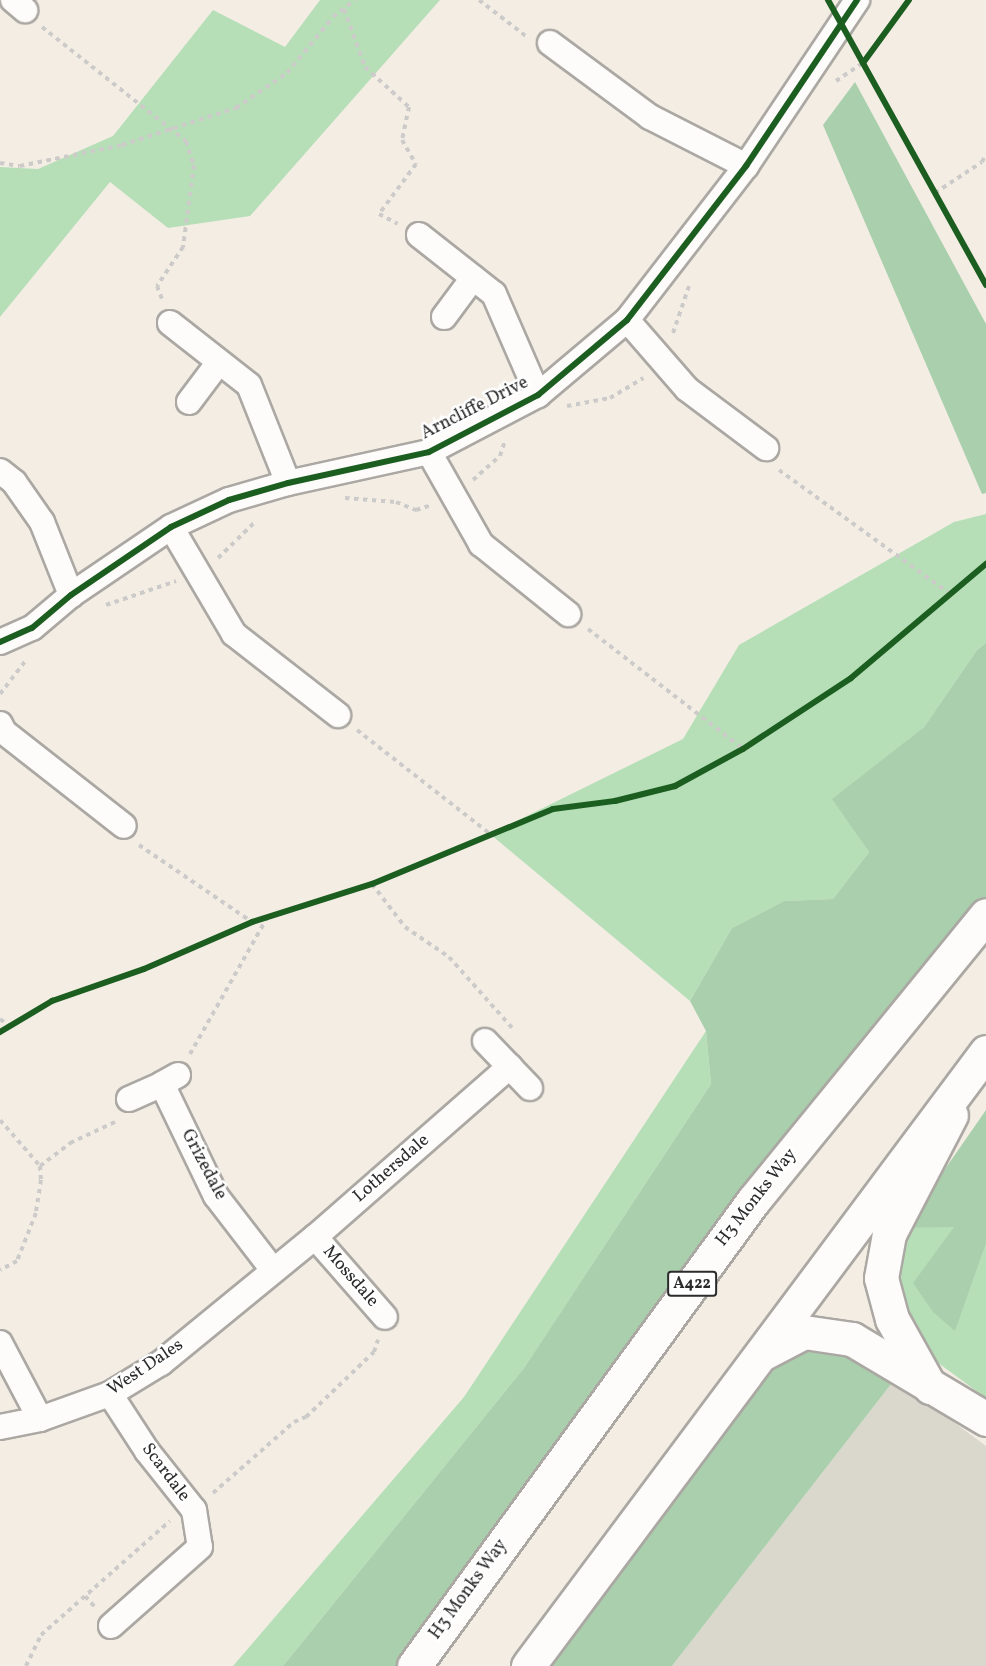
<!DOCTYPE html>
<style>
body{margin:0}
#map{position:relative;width:986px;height:1666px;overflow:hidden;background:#f3ede4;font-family:Vollkorn,serif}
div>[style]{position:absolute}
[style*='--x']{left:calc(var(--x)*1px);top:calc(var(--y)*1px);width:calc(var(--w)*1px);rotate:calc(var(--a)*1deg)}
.industrial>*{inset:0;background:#dad7cc}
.green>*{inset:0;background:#b6dfb8}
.forest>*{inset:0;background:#a9cfac}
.path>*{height:4px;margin-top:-2px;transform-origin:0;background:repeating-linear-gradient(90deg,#cdcbc9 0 4.5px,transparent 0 9px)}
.roads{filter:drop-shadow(2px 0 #aba8a3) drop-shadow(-2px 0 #aba8a3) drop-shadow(0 2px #aba8a3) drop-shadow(0 -2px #aba8a3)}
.street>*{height:24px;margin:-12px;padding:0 12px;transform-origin:12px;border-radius:12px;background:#fdfcfb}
.secondary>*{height:33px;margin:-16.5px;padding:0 16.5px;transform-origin:16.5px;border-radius:16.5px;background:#fdfcfb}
.primary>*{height:33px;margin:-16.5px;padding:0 16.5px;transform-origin:16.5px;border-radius:16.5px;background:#fdfcfb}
.cycleway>*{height:6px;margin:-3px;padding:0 3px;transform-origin:3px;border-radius:3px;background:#1b5e20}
span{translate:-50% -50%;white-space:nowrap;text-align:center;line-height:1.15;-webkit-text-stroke:5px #fff;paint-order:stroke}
.shield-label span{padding:2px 4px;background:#fff;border:2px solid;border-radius:4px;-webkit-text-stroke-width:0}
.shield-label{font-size:16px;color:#2b2b2b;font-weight:700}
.street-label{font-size:18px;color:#2b2b2b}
</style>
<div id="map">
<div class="industrial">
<div style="clip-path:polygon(895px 1379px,986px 1446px,986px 1666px,672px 1666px)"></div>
</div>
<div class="green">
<div style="clip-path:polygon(320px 0,440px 0,250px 216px,168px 228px,110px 182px,0 317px,0 167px,38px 169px,113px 136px,213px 10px,285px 47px)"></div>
<div style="clip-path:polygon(986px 514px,986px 643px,977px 650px,924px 727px,833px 799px,869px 852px,833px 899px,784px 901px,732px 928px,690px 1001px,490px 834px,683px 739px,739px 645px,954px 522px)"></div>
<div style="clip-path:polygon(706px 1031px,711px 1084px,524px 1368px,283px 1666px,233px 1666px,464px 1397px)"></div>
<div style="clip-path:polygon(954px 1226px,955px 1330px,986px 1244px,986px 1398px,930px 1357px,908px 1328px,894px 1258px,904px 1228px)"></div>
</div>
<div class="forest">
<div style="clip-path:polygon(855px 82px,986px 324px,986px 493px,982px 494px,823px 125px)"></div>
<div style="clip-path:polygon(986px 643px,986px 915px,414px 1666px,283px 1666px,524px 1368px,711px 1084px,706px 1031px,690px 1001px,732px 928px,784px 901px,833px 899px,869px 852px,832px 799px,924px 727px,977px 650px)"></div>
<div style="clip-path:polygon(986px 1110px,986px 1244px,955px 1331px,933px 1312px,913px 1283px,954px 1227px,904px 1228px)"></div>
<div style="clip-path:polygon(840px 1343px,895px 1379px,672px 1666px,532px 1666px,755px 1381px,786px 1352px)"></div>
</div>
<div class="path">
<div style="--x:479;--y:0;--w:61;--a:37.6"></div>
<div style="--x:344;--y:9;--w:62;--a:70.1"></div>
<div style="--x:365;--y:67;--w:59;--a:42.3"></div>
<div style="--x:409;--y:107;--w:34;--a:102"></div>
<div style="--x:402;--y:140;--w:28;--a:60"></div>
<div style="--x:416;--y:164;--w:62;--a:126.5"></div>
<div style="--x:379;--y:214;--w:21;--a:28"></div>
<div style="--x:42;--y:27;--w:184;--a:38.4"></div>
<div style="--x:186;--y:141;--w:25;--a:72"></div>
<div style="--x:194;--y:165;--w:83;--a:97.6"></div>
<div style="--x:183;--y:247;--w:47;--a:123.7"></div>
<div style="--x:157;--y:286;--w:14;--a:69"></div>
<div style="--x:836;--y:81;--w:32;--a:-34"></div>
<div style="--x:0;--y:163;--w:20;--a:9"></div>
<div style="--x:20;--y:166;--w:104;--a:-11.6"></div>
<div style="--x:122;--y:145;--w:120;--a:-18"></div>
<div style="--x:236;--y:108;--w:62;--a:-34.5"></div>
<div style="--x:287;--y:73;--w:72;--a:-50.6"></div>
<div style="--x:333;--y:17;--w:28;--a:-38"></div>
<div style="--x:935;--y:193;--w:56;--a:-33.4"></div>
<div style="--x:982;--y:162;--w:9;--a:-63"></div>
<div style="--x:673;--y:333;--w:53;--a:-71.2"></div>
<div style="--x:567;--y:406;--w:44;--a:-10.5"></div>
<div style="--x:610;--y:398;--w:39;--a:-31"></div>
<div style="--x:779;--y:470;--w:210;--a:35.9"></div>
<div style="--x:473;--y:480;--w:36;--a:-42"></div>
<div style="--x:500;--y:456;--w:16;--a:-72"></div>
<div style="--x:345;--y:498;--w:51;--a:4.5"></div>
<div style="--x:396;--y:502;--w:22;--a:22"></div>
<div style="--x:416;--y:510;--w:16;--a:-18"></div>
<div style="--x:218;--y:558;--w:52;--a:-44.2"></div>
<div style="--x:106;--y:605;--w:74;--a:-18.9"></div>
<div style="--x:588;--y:629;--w:196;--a:37.7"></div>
<div style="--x:0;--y:694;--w:44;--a:-52.4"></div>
<div style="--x:357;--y:730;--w:169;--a:38"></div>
<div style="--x:139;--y:845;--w:137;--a:34.3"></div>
<div style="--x:372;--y:884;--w:54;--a:52.5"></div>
<div style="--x:405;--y:927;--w:53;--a:34.3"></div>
<div style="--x:449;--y:957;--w:98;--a:48.3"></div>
<div style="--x:0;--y:1019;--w:10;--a:37"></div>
<div style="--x:190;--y:1054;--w:156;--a:-60.5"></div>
<div style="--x:0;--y:1120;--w:61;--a:49"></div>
<div style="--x:40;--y:1166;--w:14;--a:86"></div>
<div style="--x:41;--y:1180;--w:33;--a:99"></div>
<div style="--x:36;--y:1213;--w:52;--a:111.6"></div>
<div style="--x:17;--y:1261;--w:19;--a:152"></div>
<div style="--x:40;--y:1166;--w:38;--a:-37"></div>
<div style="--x:70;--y:1143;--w:52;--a:-25.1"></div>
<div style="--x:213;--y:1493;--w:108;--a:-41.2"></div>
<div style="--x:294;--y:1422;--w:13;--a:-23"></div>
<div style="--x:306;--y:1417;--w:94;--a:-43.7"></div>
<div style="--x:374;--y:1352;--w:13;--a:-72"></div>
<div style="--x:85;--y:1596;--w:15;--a:48"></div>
<div style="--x:26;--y:1666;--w:34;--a:-64"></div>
<div style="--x:41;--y:1635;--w:172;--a:-41.5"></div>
</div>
<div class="roads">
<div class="street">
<div style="--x:13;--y:0;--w:16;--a:40"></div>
<div style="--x:550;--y:43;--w:124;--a:36.5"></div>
<div style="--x:650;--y:117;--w:108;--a:27"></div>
<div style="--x:419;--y:235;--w:95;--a:38.2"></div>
<div style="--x:494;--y:294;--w:110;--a:66.5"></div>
<div style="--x:444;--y:317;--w:49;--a:-53.4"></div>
<div style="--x:627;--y:320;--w:91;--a:49"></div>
<div style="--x:687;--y:389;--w:99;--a:36.8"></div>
<div style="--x:170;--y:323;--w:100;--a:38.1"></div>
<div style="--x:249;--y:385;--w:105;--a:68.3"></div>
<div style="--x:189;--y:402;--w:50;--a:-53.1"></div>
<div style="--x:429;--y:452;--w:106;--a:60.5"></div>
<div style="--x:481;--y:544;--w:112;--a:38.8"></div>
<div style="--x:0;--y:471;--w:18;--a:38"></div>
<div style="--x:14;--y:482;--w:49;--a:55"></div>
<div style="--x:42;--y:522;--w:79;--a:68.3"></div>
<div style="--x:171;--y:527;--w:124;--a:59.5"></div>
<div style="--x:234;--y:634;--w:132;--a:37.9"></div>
<div style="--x:0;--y:642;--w:35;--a:-24"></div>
<div style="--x:32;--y:628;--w:51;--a:-40.2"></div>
<div style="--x:71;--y:595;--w:121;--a:-34.2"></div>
<div style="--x:171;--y:527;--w:64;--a:-25"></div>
<div style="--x:229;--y:500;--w:61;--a:-16.1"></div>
<div style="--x:288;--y:483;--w:144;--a:-12.4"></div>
<div style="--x:429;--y:452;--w:123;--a:-27.6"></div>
<div style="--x:538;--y:395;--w:116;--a:-40.1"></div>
<div style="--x:627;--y:320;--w:195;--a:-52.3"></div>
<div style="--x:746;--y:166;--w:200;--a:-56.2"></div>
<div style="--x:0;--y:724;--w:9;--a:63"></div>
<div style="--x:4;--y:732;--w:152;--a:38.1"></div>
<div style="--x:485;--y:1041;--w:65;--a:46.2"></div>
<div style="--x:178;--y:1075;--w:18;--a:151"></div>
<div style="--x:162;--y:1084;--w:124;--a:64.3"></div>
<div style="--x:216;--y:1196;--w:93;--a:52.4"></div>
<div style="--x:129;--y:1099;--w:36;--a:-24"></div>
<div style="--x:315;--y:1237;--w:106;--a:48.8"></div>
<div style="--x:0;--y:1343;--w:86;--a:62.2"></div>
<div style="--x:110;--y:1394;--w:68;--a:57"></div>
<div style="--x:147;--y:1451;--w:75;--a:51.5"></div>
<div style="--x:194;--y:1510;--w:37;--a:81"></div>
<div style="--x:200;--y:1547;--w:119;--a:138.4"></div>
<div style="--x:0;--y:1427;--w:41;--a:-11.3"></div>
<div style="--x:40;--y:1419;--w:74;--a:-19.7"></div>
<div style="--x:110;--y:1394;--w:60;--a:-31.3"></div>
<div style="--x:161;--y:1363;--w:199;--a:-39.3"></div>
<div style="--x:315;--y:1237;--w:259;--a:-41.2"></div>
</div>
<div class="secondary">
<div style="--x:762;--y:1354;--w:47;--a:-27.6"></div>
<div style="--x:804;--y:1332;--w:49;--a:8.3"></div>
<div style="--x:852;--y:1339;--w:156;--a:30.8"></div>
<div style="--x:930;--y:1387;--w:78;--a:-119.2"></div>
<div style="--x:892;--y:1319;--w:42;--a:-105"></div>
<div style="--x:881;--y:1278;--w:45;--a:-79.7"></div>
<div style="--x:889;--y:1234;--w:134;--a:-62.5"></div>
</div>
<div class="primary">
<div style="--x:414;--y:1666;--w:575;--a:-53.91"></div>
<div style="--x:753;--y:1201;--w:369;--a:-50.8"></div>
<div style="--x:528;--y:1666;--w:766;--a:-53.28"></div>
</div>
</div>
<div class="cycleway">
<div style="--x:828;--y:0;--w:326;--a:61"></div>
<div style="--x:863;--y:63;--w:78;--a:-53.9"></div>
<div style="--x:0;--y:642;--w:35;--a:-24"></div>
<div style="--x:32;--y:628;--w:51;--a:-40.2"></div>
<div style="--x:71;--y:595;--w:121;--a:-34.2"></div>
<div style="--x:171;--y:527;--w:64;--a:-25"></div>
<div style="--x:229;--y:500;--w:61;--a:-16.1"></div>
<div style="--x:288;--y:483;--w:144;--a:-12.4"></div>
<div style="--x:429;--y:452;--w:123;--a:-27.6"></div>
<div style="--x:538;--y:395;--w:116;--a:-40.1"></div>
<div style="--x:627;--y:320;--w:195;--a:-52.3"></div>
<div style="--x:746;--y:166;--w:200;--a:-56.2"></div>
<div style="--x:0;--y:1032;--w:61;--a:-30.8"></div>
<div style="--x:52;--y:1001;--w:97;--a:-19.2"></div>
<div style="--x:144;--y:969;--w:118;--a:-23.5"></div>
<div style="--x:252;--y:922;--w:126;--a:-17.6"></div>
<div style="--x:372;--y:884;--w:196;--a:-22.5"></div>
<div style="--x:553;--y:809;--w:63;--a:-7.4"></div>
<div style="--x:615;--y:801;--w:62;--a:-14"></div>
<div style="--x:675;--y:786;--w:77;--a:-28.6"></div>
<div style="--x:743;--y:749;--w:129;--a:-33.3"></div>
<div style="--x:851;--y:678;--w:177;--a:-40.2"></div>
</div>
<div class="shield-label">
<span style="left:692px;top:1284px">A422</span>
</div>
<div class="street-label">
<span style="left:475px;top:409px;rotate:-27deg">Arncliffe Drive</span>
<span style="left:203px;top:1165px;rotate:62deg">Grizedale</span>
<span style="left:392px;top:1169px;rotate:-41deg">Lothersdale</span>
<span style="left:757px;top:1198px;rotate:-52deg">H3 Monks Way</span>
<span style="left:350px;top:1277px;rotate:49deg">Mossdale</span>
<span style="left:146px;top:1368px;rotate:-34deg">West Dales</span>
<span style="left:165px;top:1473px;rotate:53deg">Scardale</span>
<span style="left:469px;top:1590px;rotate:-54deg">H3 Monks Way</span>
</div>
</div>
